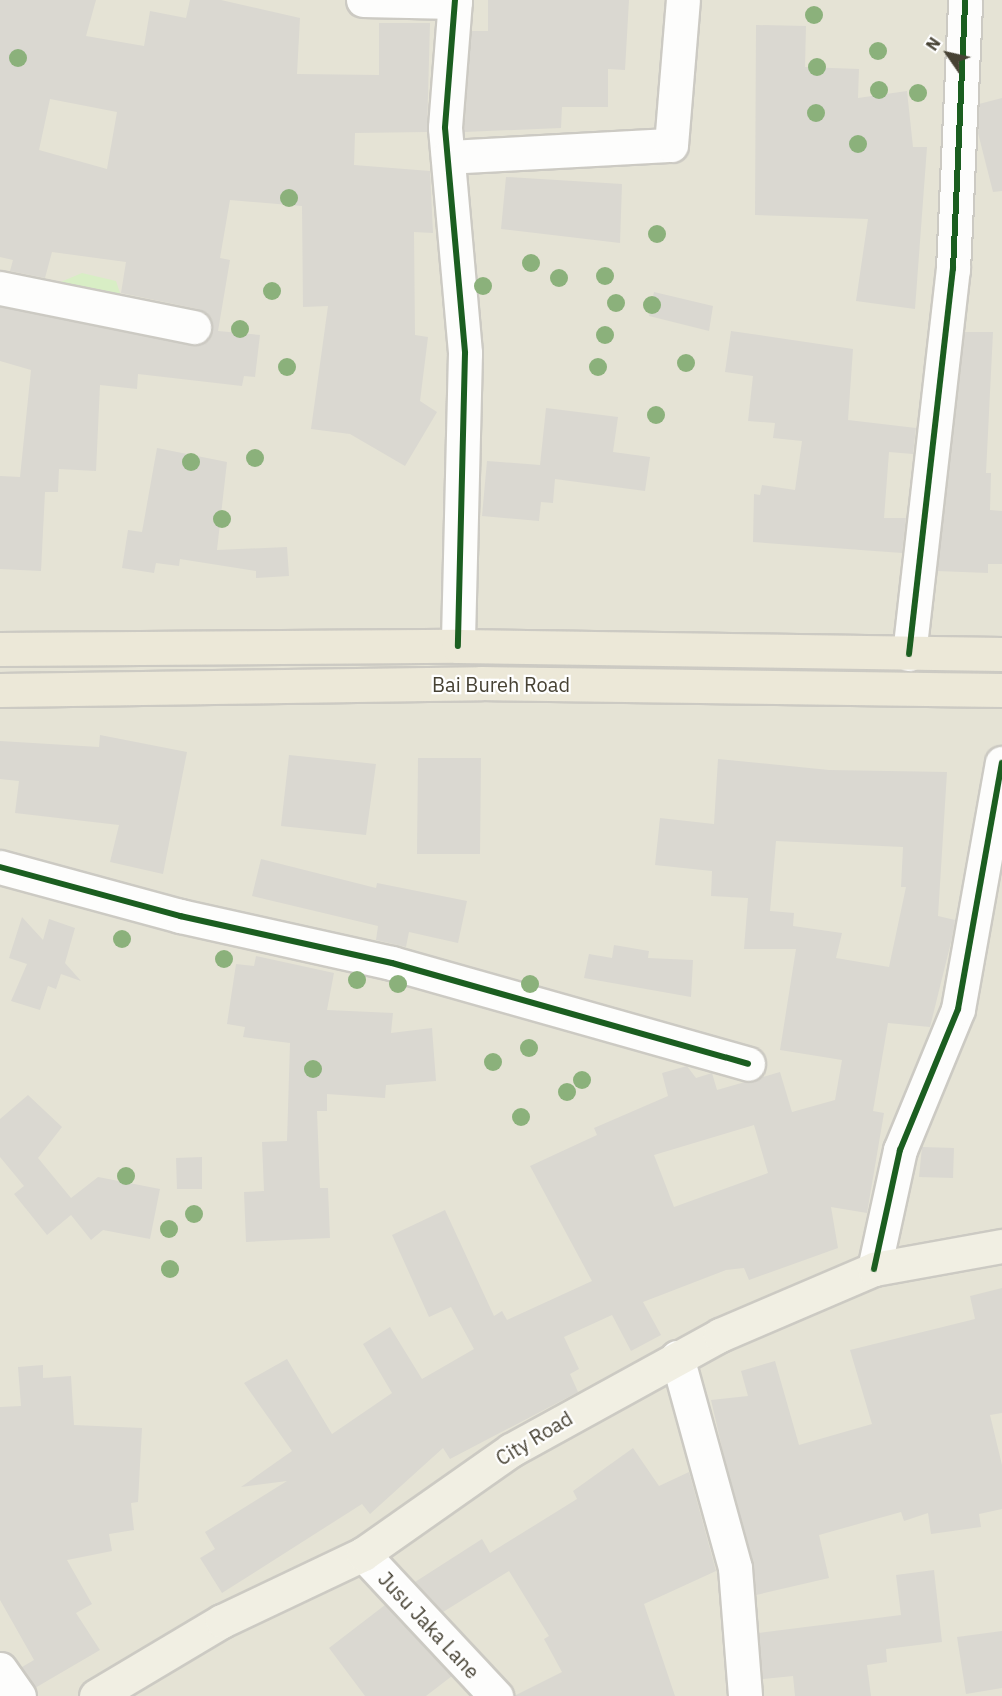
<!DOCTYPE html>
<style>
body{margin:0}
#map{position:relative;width:1002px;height:1696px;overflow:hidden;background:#f0efe8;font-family:"IBM Plex Sans",sans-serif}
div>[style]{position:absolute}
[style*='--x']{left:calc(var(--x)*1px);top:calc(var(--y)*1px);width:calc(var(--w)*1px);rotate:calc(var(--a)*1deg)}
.residential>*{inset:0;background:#e5e3d5}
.green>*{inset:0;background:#d8eec5}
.building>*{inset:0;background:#dad8d1}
.roads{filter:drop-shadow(2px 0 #cccac3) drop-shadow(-2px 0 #cccac3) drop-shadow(0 2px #cccac3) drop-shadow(0 -2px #cccac3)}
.minor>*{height:33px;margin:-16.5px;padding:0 16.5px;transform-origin:16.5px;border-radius:16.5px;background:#fdfdfc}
.major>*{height:33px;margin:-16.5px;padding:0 16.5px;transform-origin:16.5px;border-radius:16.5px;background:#f1efe3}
.highway>*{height:33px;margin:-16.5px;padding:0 16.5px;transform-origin:16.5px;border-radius:16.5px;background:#ece8d8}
.cycleway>*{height:6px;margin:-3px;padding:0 3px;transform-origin:3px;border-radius:3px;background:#1b5e20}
.trees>*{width:18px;height:18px;margin:-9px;border-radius:50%;background:#8bb17b}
span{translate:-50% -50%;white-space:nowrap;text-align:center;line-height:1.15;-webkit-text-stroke:4.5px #fff;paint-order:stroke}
.street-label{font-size:20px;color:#474234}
.north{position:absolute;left:918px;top:24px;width:60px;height:60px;-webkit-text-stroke:4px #fff;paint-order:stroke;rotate:304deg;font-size:16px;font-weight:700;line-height:24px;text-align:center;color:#474234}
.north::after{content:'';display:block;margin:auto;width:21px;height:27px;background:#474234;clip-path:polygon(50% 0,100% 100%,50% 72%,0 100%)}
</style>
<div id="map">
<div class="residential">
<div style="clip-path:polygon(0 0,1002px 0,1002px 1696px,0 1696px)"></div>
</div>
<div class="green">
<div style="clip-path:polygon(82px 273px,116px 281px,123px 302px,115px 320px,98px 333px,50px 318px,44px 289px)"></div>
</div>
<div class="building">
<div style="clip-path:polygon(evenodd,0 0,96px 0,86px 36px,144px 46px,150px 11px,186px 18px,190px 0,221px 0,300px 18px,297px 74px,379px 75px,379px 23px,430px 23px,427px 132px,355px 133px,354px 165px,430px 171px,433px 233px,414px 232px,415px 335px,428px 337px,420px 401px,437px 412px,405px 466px,350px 434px,311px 429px,328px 306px,303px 307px,302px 206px,230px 200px,220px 258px,230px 260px,218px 331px,260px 335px,255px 377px,244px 376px,242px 386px,138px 374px,137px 389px,100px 385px,96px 471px,59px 469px,58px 492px,45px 492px,41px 571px,0 569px,0 476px,20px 477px,31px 370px,0 361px,0 307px,190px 345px,208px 340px,212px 330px,212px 320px,198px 309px,121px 293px,126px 262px,52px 252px,45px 278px,10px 271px,13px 260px,0 257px,0 0,50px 99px,117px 112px,107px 169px,39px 150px,50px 99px)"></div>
<div style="clip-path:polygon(488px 0,629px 0,625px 70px,608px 69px,608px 107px,562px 107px,561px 128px,464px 132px,471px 31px,488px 31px)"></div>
<div style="clip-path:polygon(756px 25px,806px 26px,805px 67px,859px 69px,858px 98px,907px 91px,913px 147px,927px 147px,915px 309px,856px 301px,868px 219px,755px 215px)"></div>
<div style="clip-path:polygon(1002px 98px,1002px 191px,993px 192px,978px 133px,979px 104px)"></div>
<div style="clip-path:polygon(506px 177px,622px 184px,620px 243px,501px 229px)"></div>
<div style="clip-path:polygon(654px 292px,713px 306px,709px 331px,649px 316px)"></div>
<div style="clip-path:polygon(731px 331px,853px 349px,848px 420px,916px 428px,913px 454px,889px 452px,884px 518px,906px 518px,902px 553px,753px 542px,754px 494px,760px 495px,762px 485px,795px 490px,802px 441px,773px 438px,775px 423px,748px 421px,753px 376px,725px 372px)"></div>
<div style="clip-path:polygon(965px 332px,993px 332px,986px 473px,991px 473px,990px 510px,1002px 511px,1002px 564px,988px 564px,988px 573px,937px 571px)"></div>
<div style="clip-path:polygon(546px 408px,618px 417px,613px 452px,650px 457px,645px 491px,555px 479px,553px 503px,541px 502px,539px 521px,482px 516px,487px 461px,540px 465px)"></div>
<div style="clip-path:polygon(157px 448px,227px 462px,217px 550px,287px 547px,289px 576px,256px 578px,256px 571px,180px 559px,179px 566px,156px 563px,154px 573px,122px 568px,128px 530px,142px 532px)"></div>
<div style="clip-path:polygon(100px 735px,187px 752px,163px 874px,110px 862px,119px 825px,15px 813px,19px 781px,0 779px,0 741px,99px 747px)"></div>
<div style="clip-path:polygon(289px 755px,376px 764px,366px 835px,281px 826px)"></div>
<div style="clip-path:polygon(418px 758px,481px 758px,480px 854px,417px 854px)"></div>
<div style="clip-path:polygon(evenodd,718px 759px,829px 770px,947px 772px,938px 916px,955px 920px,952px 938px,930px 1027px,888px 1023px,873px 1111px,884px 1113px,867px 1213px,831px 1207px,838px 1248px,749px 1280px,744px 1268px,726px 1270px,643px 1302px,661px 1335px,631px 1351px,612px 1315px,564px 1337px,579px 1369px,570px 1374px,578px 1392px,450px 1459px,443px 1448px,370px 1514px,362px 1504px,222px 1593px,200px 1558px,215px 1549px,205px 1532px,287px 1481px,241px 1487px,292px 1451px,244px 1383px,287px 1359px,332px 1434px,392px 1393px,363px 1344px,390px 1327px,422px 1379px,474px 1349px,451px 1307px,429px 1317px,392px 1235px,445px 1210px,494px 1316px,502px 1311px,507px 1320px,592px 1281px,530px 1166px,597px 1135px,594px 1128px,668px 1096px,662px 1073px,687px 1066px,696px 1078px,712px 1073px,717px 1090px,780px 1072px,792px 1112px,835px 1100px,842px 1060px,780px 1050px,796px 949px,744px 949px,748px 898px,711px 896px,712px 871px,655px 865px,660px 818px,714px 824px,718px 759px,776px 841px,903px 847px,901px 887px,906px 887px,889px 967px,836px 958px,842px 933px,793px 926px,794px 913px,770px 911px,776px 841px,718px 759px,754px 1125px,768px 1173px,674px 1207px,654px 1155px,754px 1125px)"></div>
<div style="clip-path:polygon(261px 859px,376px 888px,377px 883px,467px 901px,458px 943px,409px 932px,406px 947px,376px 940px,378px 926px,252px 896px)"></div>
<div style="clip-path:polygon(22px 917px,43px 940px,49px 919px,75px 928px,65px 963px,81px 981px,61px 974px,56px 989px,48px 986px,40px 1010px,11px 1001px,27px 964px,9px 958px)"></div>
<div style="clip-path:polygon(614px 945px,649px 951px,648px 958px,693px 960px,691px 997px,584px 978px,589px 954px,612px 958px)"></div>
<div style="clip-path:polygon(256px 956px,334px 973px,327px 1010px,393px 1013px,391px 1033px,432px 1028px,436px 1081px,386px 1085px,385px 1098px,327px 1094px,327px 1111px,317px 1111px,320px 1188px,328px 1188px,330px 1238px,246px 1242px,244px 1192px,264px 1191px,262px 1142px,287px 1141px,290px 1043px,243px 1037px,245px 1027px,227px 1024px,236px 964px,254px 966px)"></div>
<div style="clip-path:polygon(28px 1095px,62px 1127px,38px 1158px,71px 1198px,98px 1177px,160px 1189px,150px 1239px,103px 1230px,91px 1240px,71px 1215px,47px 1235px,14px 1194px,24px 1186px,0 1157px,0 1119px)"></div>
<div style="clip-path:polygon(922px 1147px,954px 1148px,953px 1178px,919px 1177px)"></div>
<div style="clip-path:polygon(202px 1157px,202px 1189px,177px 1189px,176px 1158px)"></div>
<div style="clip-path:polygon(1002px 1288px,1002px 1413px,990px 1415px,1002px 1465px,1002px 1509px,979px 1514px,981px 1527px,931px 1534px,928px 1513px,904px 1521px,901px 1512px,819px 1535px,829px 1578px,756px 1595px,711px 1400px,748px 1396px,741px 1371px,775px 1361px,799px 1445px,872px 1424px,850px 1350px,975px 1319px,970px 1296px)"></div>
<div style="clip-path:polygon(43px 1365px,43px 1378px,71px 1376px,74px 1425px,142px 1428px,138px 1502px,131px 1503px,134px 1530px,109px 1534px,112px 1551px,67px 1560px,92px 1604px,76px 1613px,100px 1650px,35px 1688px,22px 1667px,34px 1660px,0 1600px,0 1407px,21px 1406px,18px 1367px)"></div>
<div style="clip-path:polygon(633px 1448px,659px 1486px,689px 1472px,716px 1571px,644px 1604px,675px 1696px,514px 1696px,562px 1672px,544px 1639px,549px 1636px,509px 1571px,443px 1612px,415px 1582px,482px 1539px,490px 1553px,577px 1499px,573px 1491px)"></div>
<div style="clip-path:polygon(934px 1570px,942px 1642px,886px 1649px,887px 1662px,867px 1665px,871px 1696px,795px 1696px,793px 1676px,763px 1679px,759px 1633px,901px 1615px,896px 1575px)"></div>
<div style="clip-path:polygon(385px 1605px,452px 1676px,426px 1696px,365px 1696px,329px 1648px)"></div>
<div style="clip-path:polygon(1002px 1631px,1002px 1688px,966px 1694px,957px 1637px)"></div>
</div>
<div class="roads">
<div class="minor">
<div style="--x:363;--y:0;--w:92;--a:1.2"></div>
<div style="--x:455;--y:0;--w:128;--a:94.5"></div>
<div style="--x:445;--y:128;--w:226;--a:84.9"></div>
<div style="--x:465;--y:353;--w:293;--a:91.4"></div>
<div style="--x:448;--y:157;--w:223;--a:-3.1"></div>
<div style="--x:671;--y:145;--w:145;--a:-85.3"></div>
<div style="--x:0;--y:288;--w:198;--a:11.4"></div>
<div style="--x:909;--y:654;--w:388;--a:-83.5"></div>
<div style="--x:953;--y:269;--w:269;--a:-87.4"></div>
<div style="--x:0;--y:867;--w:187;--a:15.2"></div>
<div style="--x:180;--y:916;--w:217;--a:12.5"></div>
<div style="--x:392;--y:963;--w:370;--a:15.8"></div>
<div style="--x:874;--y:1269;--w:122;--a:-77.7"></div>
<div style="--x:900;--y:1150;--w:152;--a:-67.6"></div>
<div style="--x:958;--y:1009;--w:250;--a:-79.9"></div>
<div style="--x:677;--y:1357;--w:219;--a:74.6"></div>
<div style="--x:735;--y:1568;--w:128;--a:85.5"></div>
<div style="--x:363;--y:1554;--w:195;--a:46.9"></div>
<div style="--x:0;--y:1669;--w:33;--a:55"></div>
</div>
<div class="major">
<div style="--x:96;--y:1696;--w:147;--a:-30.8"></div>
<div style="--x:222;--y:1621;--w:156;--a:-25.4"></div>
<div style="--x:363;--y:1554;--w:181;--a:-35.1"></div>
<div style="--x:511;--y:1450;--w:239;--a:-28.8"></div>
<div style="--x:720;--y:1335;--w:168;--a:-23.2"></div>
<div style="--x:874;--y:1269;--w:130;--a:-10.2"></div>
</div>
<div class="highway">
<div style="--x:0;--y:649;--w:458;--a:-0.4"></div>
<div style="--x:458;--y:646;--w:544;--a:0.84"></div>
<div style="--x:0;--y:690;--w:481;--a:-0.8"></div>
<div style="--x:481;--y:683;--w:521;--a:0.77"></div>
</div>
</div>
<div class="cycleway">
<div style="--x:455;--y:0;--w:128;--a:94.5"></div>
<div style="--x:445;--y:128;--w:226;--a:84.9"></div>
<div style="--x:465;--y:353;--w:293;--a:91.4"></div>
<div style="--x:909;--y:654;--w:388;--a:-83.5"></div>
<div style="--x:953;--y:269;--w:269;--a:-87.4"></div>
<div style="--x:0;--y:867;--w:187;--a:15.2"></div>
<div style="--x:180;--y:916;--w:217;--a:12.5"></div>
<div style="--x:392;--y:963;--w:370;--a:15.8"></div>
<div style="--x:874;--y:1269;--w:122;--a:-77.7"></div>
<div style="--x:900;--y:1150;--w:152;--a:-67.6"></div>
<div style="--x:958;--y:1009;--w:250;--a:-79.9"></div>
</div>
<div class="trees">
<div style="left:814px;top:15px"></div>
<div style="left:878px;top:51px"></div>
<div style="left:18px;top:58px"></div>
<div style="left:817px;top:67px"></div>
<div style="left:879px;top:90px"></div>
<div style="left:918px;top:93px"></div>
<div style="left:816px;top:113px"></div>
<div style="left:858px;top:144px"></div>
<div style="left:289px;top:198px"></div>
<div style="left:657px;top:234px"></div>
<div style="left:531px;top:263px"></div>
<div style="left:605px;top:276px"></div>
<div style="left:559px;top:278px"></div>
<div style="left:483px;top:286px"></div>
<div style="left:272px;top:291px"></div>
<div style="left:616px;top:303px"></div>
<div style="left:652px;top:305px"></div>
<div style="left:240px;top:329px"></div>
<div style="left:605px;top:335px"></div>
<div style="left:686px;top:363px"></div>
<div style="left:287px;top:367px"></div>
<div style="left:598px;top:367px"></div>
<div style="left:656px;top:415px"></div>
<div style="left:255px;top:458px"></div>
<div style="left:191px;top:462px"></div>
<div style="left:222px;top:519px"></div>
<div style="left:122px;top:939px"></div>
<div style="left:224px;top:959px"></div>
<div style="left:357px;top:980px"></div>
<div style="left:398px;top:984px"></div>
<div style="left:530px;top:984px"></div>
<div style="left:529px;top:1048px"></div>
<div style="left:493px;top:1062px"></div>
<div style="left:313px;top:1069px"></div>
<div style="left:582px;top:1080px"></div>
<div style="left:567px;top:1092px"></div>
<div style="left:521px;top:1117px"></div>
<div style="left:126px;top:1176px"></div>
<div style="left:194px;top:1214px"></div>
<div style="left:169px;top:1229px"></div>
<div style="left:170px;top:1269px"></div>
</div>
<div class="street-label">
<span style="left:501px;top:684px">Bai Bureh Road</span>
<span style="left:534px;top:1438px;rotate:-31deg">City Road</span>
<span style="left:429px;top:1625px;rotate:47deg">Jusu Jaka Lane</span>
</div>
<div class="north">N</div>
</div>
